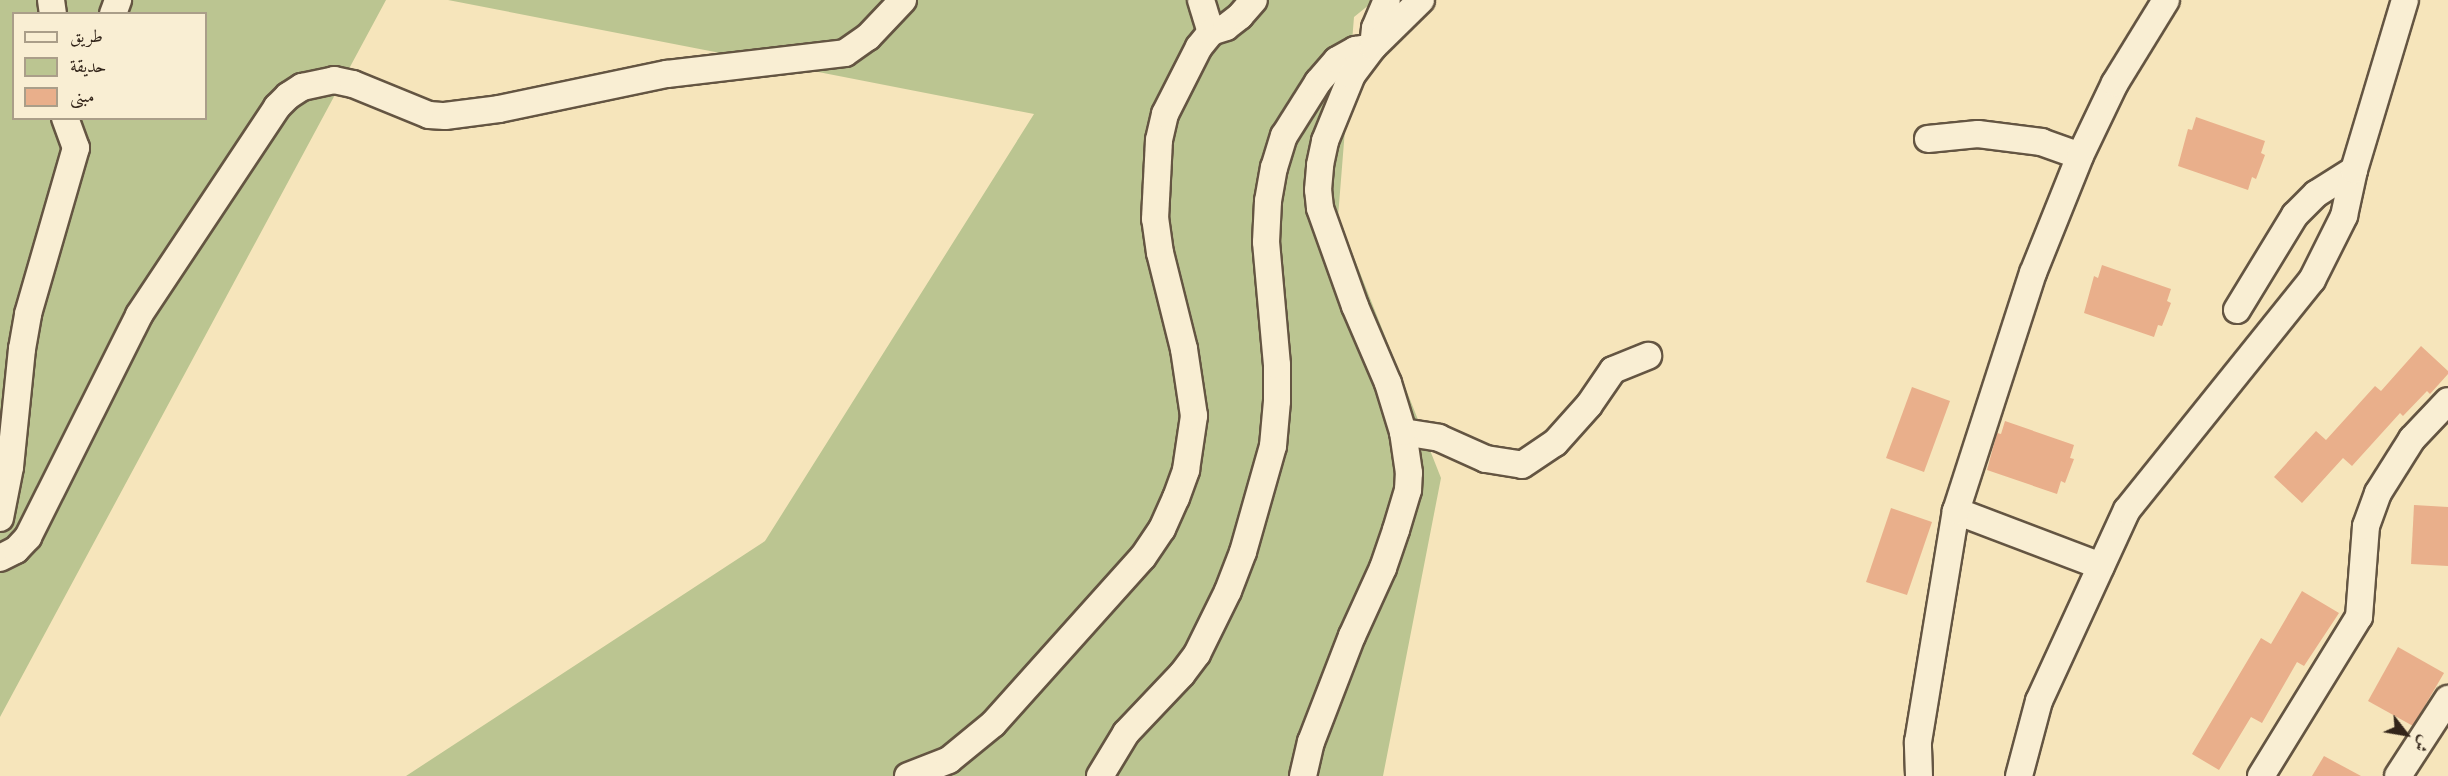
<!DOCTYPE html>
<meta charset="utf-8">
<style>
body{margin:0}
#map{position:relative;width:2448px;height:776px;overflow:hidden;background:#f6e5bb;font-family:"Old Standard TT",Amiri,serif}
div>[style]{position:absolute}
[style*='--x']{left:calc(var(--x)*1px);top:calc(var(--y)*1px);width:calc(var(--w)*1px);rotate:calc(var(--a)*1deg)}
.green>*{inset:0;background:#bbc591}
.building>*{inset:0;background:#e9af8b}
.roads{filter:drop-shadow(2px 0 #645542) drop-shadow(-2px 0 #645542) drop-shadow(0 2px #645542) drop-shadow(0 -2px #645542)}
.minor>*{height:26px;margin:-13px;padding:0 13px;transform-origin:13px;border-radius:13px;background:#f9eed3}
span{translate:-50% -50%;white-space:nowrap;text-align:center;line-height:1.15;-webkit-text-stroke:4.5px #f9eed3;paint-order:stroke}
.legend{position:absolute;left:12px;top:12px;width:195px;height:108px;box-sizing:border-box;background:#f9eed3;border:2px solid #aa9e89;margin:0;padding:8px 10px;list-style:none;font-size:18px;color:#33251a}
.legend li{display:flex;align-items:center;gap:12px;height:30px}
.legend b{width:30px;border:2px solid #aa9e89}
.north{position:absolute;left:2376px;top:704px;width:60px;height:60px;-webkit-text-stroke:4px #f9eed3;paint-order:stroke;rotate:121deg;font-size:16px;font-weight:700;line-height:24px;text-align:center;color:#33251a}
.north::after{content:'';display:block;margin:auto;width:21px;height:27px;background:#33251a;clip-path:polygon(50% 0,100% 100%,50% 72%,0 100%)}
</style>
<div id="map">
<div class="green">
<div style="clip-path:polygon(evenodd,0 0,386px 0,0 717px,0 0,14px 14px,206px 14px,206px 118px,14px 118px,14px 14px)"></div>
<div style="clip-path:polygon(448px 0,1375px 0,1354px 17px,1338px 217px,1441px 478px,1383px 776px,406px 776px,765px 541px,1034px 114px)"></div>
</div>
<div class="building">
<div style="clip-path:polygon(2196px 117px,2265px 141px,2261px 153px,2265px 155px,2256px 179px,2252px 177px,2248px 190px,2178px 166px,2188px 129px,2192px 130px)"></div>
<div style="clip-path:polygon(2102px 265px,2171px 289px,2167px 301px,2171px 303px,2162px 326px,2158px 325px,2154px 337px,2084px 313px,2094px 276px,2098px 278px)"></div>
<div style="clip-path:polygon(2421px 346px,2448px 371px,2448px 374px,2430px 394px,2427px 391px,2403px 416px,2400px 413px,2352px 466px,2343px 458px,2302px 503px,2274px 477px,2316px 431px,2326px 440px,2375px 386px,2381px 391px)"></div>
<div style="clip-path:polygon(1912px 387px,1950px 401px,1924px 472px,1886px 458px)"></div>
<div style="clip-path:polygon(2005px 421px,2074px 445px,2070px 458px,2074px 459px,2065px 483px,2061px 481px,2057px 494px,1987px 470px,1997px 433px,2001px 434px)"></div>
<div style="clip-path:polygon(2414px 505px,2448px 507px,2448px 566px,2411px 564px)"></div>
<div style="clip-path:polygon(1891px 508px,1932px 522px,1907px 595px,1866px 582px)"></div>
<div style="clip-path:polygon(2302px 591px,2339px 613px,2304px 666px,2297px 662px,2262px 723px,2251px 717px,2219px 770px,2192px 754px,2261px 638px,2271px 644px)"></div>
<div style="clip-path:polygon(2398px 647px,2444px 673px,2413px 726px,2368px 701px)"></div>
<div style="clip-path:polygon(2324px 756px,2361px 776px,2312px 776px)"></div>
</div>
<div class="roads">
<div class="minor">
<div style="--x:51;--y:0;--w:14;--a:82"></div>
<div style="--x:1201;--y:0;--w:34;--a:73"></div>
<div style="--x:113;--y:14;--w:15;--a:-70"></div>
<div style="--x:1373;--y:47;--w:19;--a:-84"></div>
<div style="--x:1375;--y:28;--w:30;--a:-67"></div>
<div style="--x:1928;--y:139;--w:50;--a:-5.7"></div>
<div style="--x:1978;--y:134;--w:64;--a:7.2"></div>
<div style="--x:2041;--y:142;--w:41;--a:19.7"></div>
<div style="--x:2237;--y:310;--w:111;--a:-58.6"></div>
<div style="--x:2295;--y:215;--w:30;--a:-45"></div>
<div style="--x:2316;--y:194;--w:45;--a:-32.3"></div>
<div style="--x:1403;--y:432;--w:36;--a:9"></div>
<div style="--x:1439;--y:438;--w:51;--a:24.1"></div>
<div style="--x:1486;--y:459;--w:36;--a:9"></div>
<div style="--x:1522;--y:465;--w:40;--a:-34"></div>
<div style="--x:1555;--y:443;--w:51;--a:-48.2"></div>
<div style="--x:1589;--y:405;--w:42;--a:-55.6"></div>
<div style="--x:1613;--y:370;--w:38;--a:-22"></div>
<div style="--x:1956;--y:511;--w:155;--a:20.8"></div>
<div style="--x:0;--y:518;--w:52;--a:-78.9"></div>
<div style="--x:10;--y:467;--w:119;--a:-84.2"></div>
<div style="--x:22;--y:349;--w:36;--a:-80"></div>
<div style="--x:28;--y:314;--w:173;--a:-73.9"></div>
<div style="--x:76;--y:148;--w:32;--a:-110"></div>
<div style="--x:0;--y:558;--w:18;--a:-27"></div>
<div style="--x:16;--y:550;--w:18;--a:-47"></div>
<div style="--x:28;--y:537;--w:248;--a:-63.4"></div>
<div style="--x:139;--y:315;--w:250;--a:-56.4"></div>
<div style="--x:277;--y:107;--w:16;--a:-45"></div>
<div style="--x:288;--y:96;--w:17;--a:-33"></div>
<div style="--x:302;--y:87;--w:33;--a:-12"></div>
<div style="--x:334;--y:80;--w:19;--a:12"></div>
<div style="--x:353;--y:84;--w:82;--a:22.2"></div>
<div style="--x:429;--y:115;--w:16;--a:4"></div>
<div style="--x:445;--y:116;--w:54;--a:-7.4"></div>
<div style="--x:499;--y:109;--w:172;--a:-11.8"></div>
<div style="--x:667;--y:74;--w:179;--a:-6.7"></div>
<div style="--x:845;--y:53;--w:28;--a:-35"></div>
<div style="--x:868;--y:37;--w:51;--a:-46.6"></div>
<div style="--x:908;--y:776;--w:44;--a:-21.3"></div>
<div style="--x:949;--y:760;--w:57;--a:-39.3"></div>
<div style="--x:993;--y:724;--w:224;--a:-48.1"></div>
<div style="--x:1143;--y:557;--w:34;--a:-56"></div>
<div style="--x:1162;--y:529;--w:34;--a:-66"></div>
<div style="--x:1176;--y:498;--w:30;--a:-70"></div>
<div style="--x:1186;--y:470;--w:55;--a:-81.6"></div>
<div style="--x:1194;--y:416;--w:68;--a:-98.5"></div>
<div style="--x:1184;--y:349;--w:99;--a:-104"></div>
<div style="--x:1160;--y:253;--w:34;--a:-98"></div>
<div style="--x:1155;--y:219;--w:79;--a:-87.1"></div>
<div style="--x:1159;--y:140;--w:27;--a:-77"></div>
<div style="--x:1165;--y:114;--w:75;--a:-63.1"></div>
<div style="--x:1199;--y:47;--w:19;--a:-51"></div>
<div style="--x:1211;--y:32;--w:16;--a:-18"></div>
<div style="--x:1226;--y:27;--w:18;--a:-38"></div>
<div style="--x:1240;--y:16;--w:21;--a:-49"></div>
<div style="--x:1100;--y:776;--w:50;--a:-58.8"></div>
<div style="--x:1126;--y:733;--w:81;--a:-46.5"></div>
<div style="--x:1182;--y:674;--w:25;--a:-53"></div>
<div style="--x:1197;--y:654;--w:70;--a:-63.8"></div>
<div style="--x:1228;--y:591;--w:42;--a:-69"></div>
<div style="--x:1243;--y:552;--w:110;--a:-74.2"></div>
<div style="--x:1273;--y:446;--w:45;--a:-84.9"></div>
<div style="--x:1277;--y:401;--w:36;--a:-90"></div>
<div style="--x:1277;--y:365;--w:123;--a:-95.1"></div>
<div style="--x:1266;--y:242;--w:41;--a:-87.2"></div>
<div style="--x:1268;--y:201;--w:34;--a:-80"></div>
<div style="--x:1274;--y:168;--w:34;--a:-73"></div>
<div style="--x:1284;--y:136;--w:64;--a:-57.8"></div>
<div style="--x:1318;--y:82;--w:29;--a:-49"></div>
<div style="--x:1337;--y:60;--w:21;--a:-29"></div>
<div style="--x:1355;--y:50;--w:18;--a:-9"></div>
<div style="--x:1303;--y:776;--w:35;--a:-77"></div>
<div style="--x:1311;--y:742;--w:114;--a:-68.9"></div>
<div style="--x:1352;--y:636;--w:75;--a:-65.5"></div>
<div style="--x:1383;--y:568;--w:40;--a:-71.1"></div>
<div style="--x:1396;--y:530;--w:42;--a:-73.3"></div>
<div style="--x:1408;--y:490;--w:17;--a:-87"></div>
<div style="--x:1409;--y:473;--w:41;--a:-98.3"></div>
<div style="--x:1403;--y:432;--w:51;--a:-107"></div>
<div style="--x:1388;--y:383;--w:84;--a:-113.2"></div>
<div style="--x:1355;--y:306;--w:104;--a:-109.7"></div>
<div style="--x:1320;--y:208;--w:18;--a:-96"></div>
<div style="--x:1318;--y:190;--w:25;--a:-85"></div>
<div style="--x:1320;--y:165;--w:25;--a:-78"></div>
<div style="--x:1325;--y:141;--w:71;--a:-67.8"></div>
<div style="--x:1352;--y:75;--w:35;--a:-53"></div>
<div style="--x:1373;--y:47;--w:67;--a:-44.4"></div>
<div style="--x:1919;--y:776;--w:34;--a:-92"></div>
<div style="--x:1918;--y:742;--w:234;--a:-80.7"></div>
<div style="--x:1956;--y:511;--w:250;--a:-72.1"></div>
<div style="--x:2033;--y:273;--w:126;--a:-68.1"></div>
<div style="--x:2080;--y:156;--w:81;--a:-64.4"></div>
<div style="--x:2115;--y:83;--w:97;--a:-58.4"></div>
<div style="--x:2019;--y:776;--w:78;--a:-75.1"></div>
<div style="--x:2039;--y:701;--w:210;--a:-65.3"></div>
<div style="--x:2127;--y:510;--w:295;--a:-51.2"></div>
<div style="--x:2312;--y:280;--w:72;--a:-63.4"></div>
<div style="--x:2344;--y:216;--w:47;--a:-77.7"></div>
<div style="--x:2354;--y:170;--w:177;--a:-73.3"></div>
<div style="--x:2261;--y:776;--w:187;--a:-58.4"></div>
<div style="--x:2359;--y:617;--w:91;--a:-85.6"></div>
<div style="--x:2366;--y:526;--w:35;--a:-70"></div>
<div style="--x:2378;--y:493;--w:64;--a:-57.8"></div>
<div style="--x:2412;--y:439;--w:52;--a:-46.5"></div>
<div style="--x:2398;--y:776;--w:92;--a:-57"></div>
</div>
</div>
<ul class="legend">
<li><b style="height:8px;background:#f9eed3"></b>طريق</li>
<li><b style="height:16px;background:#bbc591"></b>حديقة</li>
<li><b style="height:16px;background:#e9af8b"></b>مبنى</li>
</ul>
<div class="north">ش</div>
</div>
